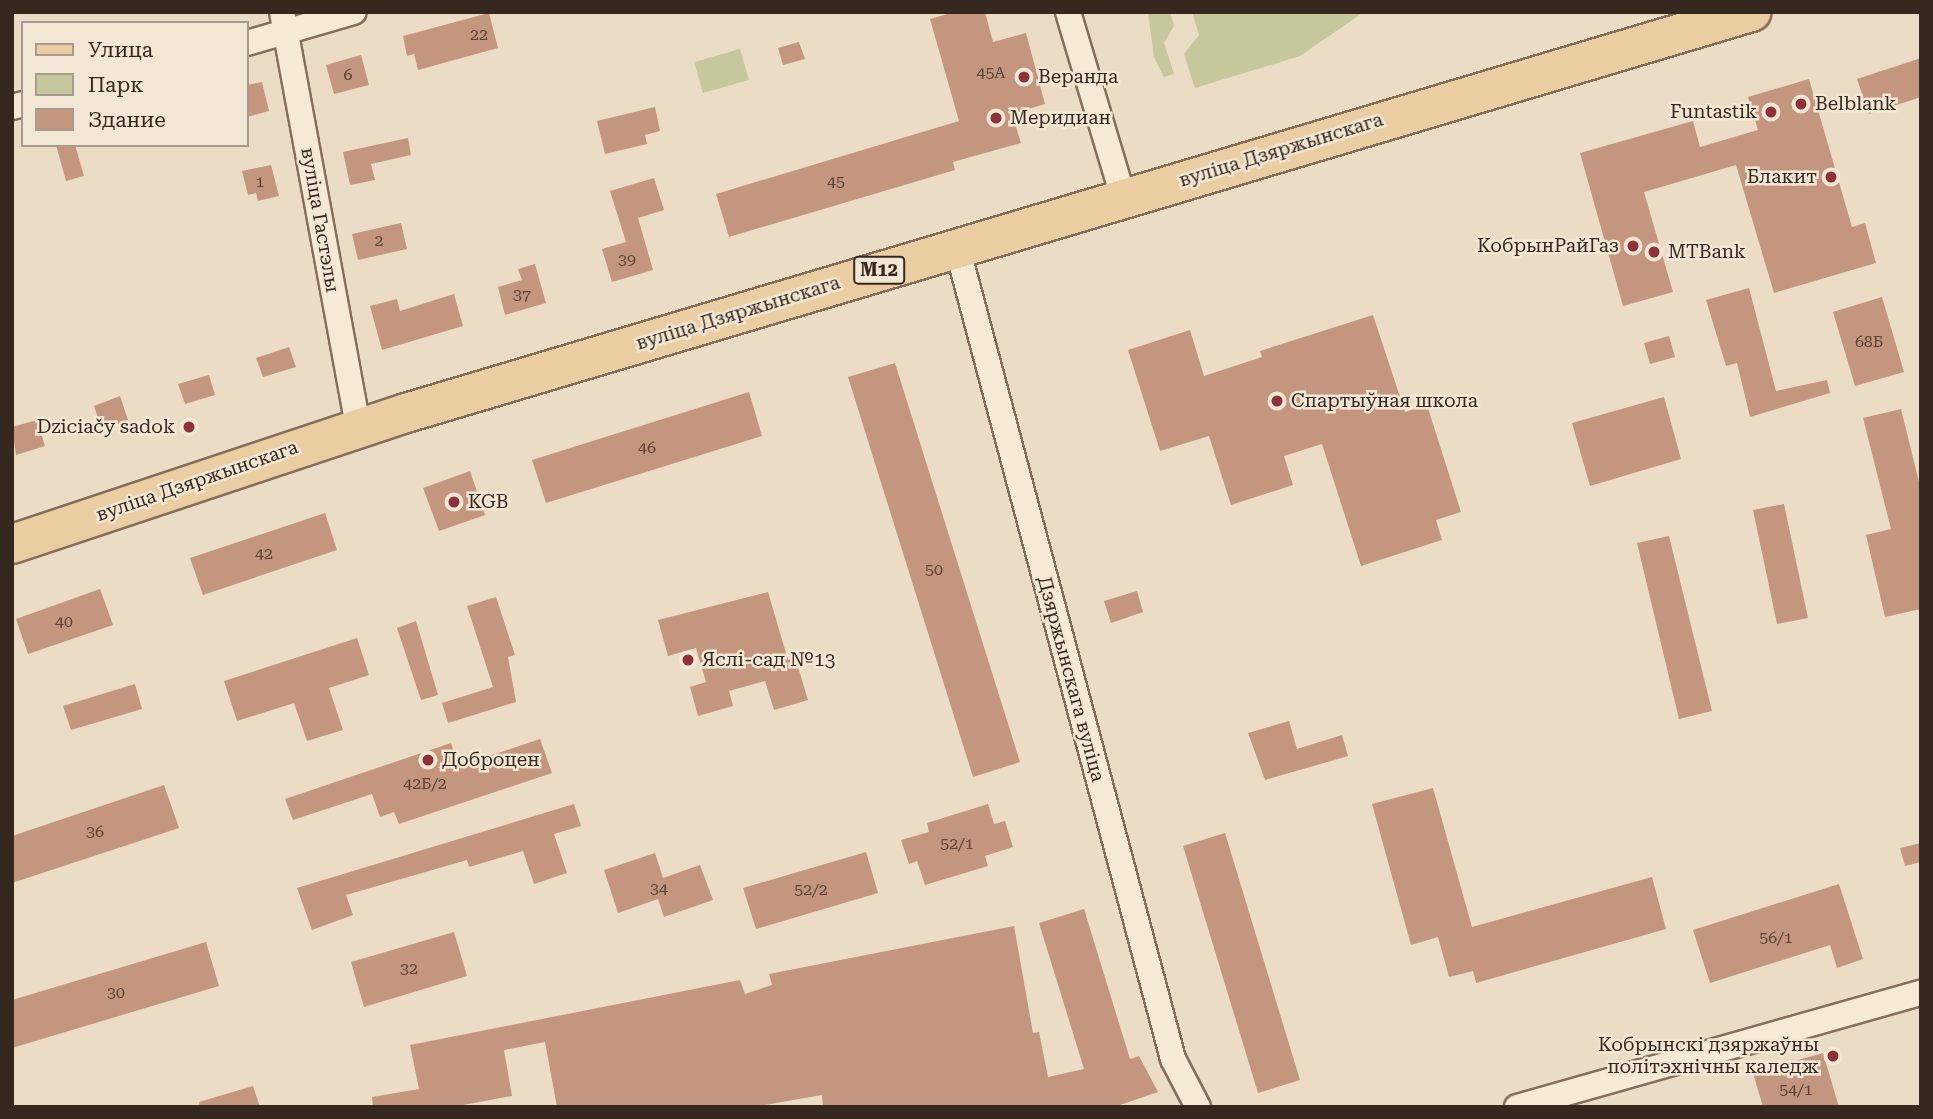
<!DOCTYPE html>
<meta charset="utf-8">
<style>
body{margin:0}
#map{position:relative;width:1933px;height:1119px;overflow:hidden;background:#eadcc5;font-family:"Roboto Serif",serif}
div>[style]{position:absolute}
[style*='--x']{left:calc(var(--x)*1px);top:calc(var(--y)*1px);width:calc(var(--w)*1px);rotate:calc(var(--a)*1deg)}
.green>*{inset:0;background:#c6c79a}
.building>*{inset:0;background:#c5967e}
.roads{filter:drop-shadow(2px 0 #846e5c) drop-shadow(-2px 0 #846e5c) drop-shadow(0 2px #846e5c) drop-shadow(0 -2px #846e5c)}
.street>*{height:24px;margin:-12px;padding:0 12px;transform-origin:12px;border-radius:12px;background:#f6ead7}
.primary>*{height:38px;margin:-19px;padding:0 19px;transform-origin:19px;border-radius:19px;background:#eacda0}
.dots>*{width:19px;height:19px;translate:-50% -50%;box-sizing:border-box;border:4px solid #f2e7d4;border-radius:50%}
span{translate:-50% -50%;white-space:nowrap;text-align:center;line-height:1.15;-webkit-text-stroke:5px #f2e7d4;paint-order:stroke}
.number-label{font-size:16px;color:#594437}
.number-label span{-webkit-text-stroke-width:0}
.shield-label span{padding:2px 5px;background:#f2e7d4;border:2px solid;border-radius:5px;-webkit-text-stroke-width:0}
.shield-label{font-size:18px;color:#35281f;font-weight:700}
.poi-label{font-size:19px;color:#35281f}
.left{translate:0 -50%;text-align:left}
.right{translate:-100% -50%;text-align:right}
.street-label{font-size:19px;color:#35281f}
.frame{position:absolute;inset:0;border:14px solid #35281f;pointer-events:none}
.legend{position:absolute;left:21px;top:21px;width:228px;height:126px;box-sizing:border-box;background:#f2e7d4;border:2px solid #a69b8c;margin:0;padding:9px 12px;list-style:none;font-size:21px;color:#35281f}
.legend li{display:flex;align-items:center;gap:14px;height:35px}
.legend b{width:35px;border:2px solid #a69b8c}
</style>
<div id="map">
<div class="green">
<div style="clip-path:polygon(1148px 12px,1170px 12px,1174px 26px,1164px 43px,1174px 74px,1164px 77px,1154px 57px)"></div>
<div style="clip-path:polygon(1192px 12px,1356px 12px,1361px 14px,1300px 56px,1195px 88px,1184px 54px,1199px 35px)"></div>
<div style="clip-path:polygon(740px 49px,749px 80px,703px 93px,694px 62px)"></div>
</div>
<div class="building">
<div style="clip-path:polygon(954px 12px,985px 12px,993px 42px,1026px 33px,1045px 104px,1012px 114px,1021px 143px,953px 162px,955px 170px,729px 237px,716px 194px,959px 121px,930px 19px)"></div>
<div style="clip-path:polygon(489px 13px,498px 48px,418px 70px,414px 54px,407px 56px,403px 36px)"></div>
<div style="clip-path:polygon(799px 42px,805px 59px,783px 65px,778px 48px)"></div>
<div style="clip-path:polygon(361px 55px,369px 85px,334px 94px,326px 65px)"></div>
<div style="clip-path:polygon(1921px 58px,1921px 97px,1869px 114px,1857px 79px)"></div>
<div style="clip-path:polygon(1809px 79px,1852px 227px,1865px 223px,1876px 263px,1774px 293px,1736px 165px,1644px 192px,1673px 292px,1623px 306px,1580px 153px,1693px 121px,1700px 147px,1758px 130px,1748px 97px)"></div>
<div style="clip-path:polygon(262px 82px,269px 111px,247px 117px,247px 85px)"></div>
<div style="clip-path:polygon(655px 107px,660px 131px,645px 135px,647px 144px,605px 154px,597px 121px)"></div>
<div style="clip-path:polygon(408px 138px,411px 155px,371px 164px,375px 180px,350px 185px,343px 152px)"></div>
<div style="clip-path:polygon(56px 145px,75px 145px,84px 176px,66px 181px)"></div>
<div style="clip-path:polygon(271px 165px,279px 196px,258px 201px,256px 193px,248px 195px,242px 171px)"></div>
<div style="clip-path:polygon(654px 178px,664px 210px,638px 218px,653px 270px,612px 282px,602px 249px,626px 242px,610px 191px)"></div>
<div style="clip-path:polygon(401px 223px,407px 249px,358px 260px,352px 234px)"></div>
<div style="clip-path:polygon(535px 264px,546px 303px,505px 315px,498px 287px,522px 280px,518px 269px)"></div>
<div style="clip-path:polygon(1749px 288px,1776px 391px,1827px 380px,1830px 393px,1750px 417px,1737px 363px,1726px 366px,1706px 300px)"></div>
<div style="clip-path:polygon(454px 294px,463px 326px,382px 350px,370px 306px,397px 299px,400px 311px)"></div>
<div style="clip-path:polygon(1882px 297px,1904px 372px,1855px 386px,1833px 312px)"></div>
<div style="clip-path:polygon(1373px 315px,1405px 412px,1427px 405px,1461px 512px,1436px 520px,1442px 540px,1361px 566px,1322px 444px,1284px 456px,1293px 485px,1231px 505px,1209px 436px,1160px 451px,1128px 350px,1190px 330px,1204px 376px,1262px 357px,1260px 351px)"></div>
<div style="clip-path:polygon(1669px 336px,1675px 357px,1650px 364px,1644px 343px)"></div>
<div style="clip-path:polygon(289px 347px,296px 367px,263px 377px,256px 358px)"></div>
<div style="clip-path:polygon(895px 363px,1020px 762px,973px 777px,848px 377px)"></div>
<div style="clip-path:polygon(209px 375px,215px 395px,185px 404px,178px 384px)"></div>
<div style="clip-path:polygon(749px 392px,762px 436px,546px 503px,532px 460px)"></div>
<div style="clip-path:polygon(120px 396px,128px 420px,102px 430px,94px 406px)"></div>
<div style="clip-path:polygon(1664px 397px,1681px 459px,1590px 486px,1572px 423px)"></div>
<div style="clip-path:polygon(1901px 409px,1921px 490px,1921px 609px,1885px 617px,1866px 535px,1891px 529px,1863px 418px)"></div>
<div style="clip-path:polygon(37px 420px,45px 446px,16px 455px,12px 427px)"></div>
<div style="clip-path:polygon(470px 471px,485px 515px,439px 531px,423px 488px)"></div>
<div style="clip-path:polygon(1784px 504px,1808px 618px,1777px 624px,1753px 510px)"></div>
<div style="clip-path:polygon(325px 513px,337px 550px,203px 595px,190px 558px)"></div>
<div style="clip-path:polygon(1669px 536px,1712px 711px,1679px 719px,1637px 543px)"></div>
<div style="clip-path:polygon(100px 589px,113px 625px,28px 654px,16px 619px)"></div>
<div style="clip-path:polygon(1137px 591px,1143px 612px,1111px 623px,1104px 601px)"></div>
<div style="clip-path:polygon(768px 592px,788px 660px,795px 657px,808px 700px,774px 710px,765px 681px,729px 691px,733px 706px,698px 716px,690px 687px,706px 682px,696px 648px,668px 656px,658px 620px)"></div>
<div style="clip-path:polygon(496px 597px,515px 655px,508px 657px,516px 702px,448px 723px,442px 703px,493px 687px,467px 606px)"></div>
<div style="clip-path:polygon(416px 621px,438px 695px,421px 700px,397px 628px)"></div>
<div style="clip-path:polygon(357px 638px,369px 675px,329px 688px,343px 730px,307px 741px,294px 703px,237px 721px,224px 681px)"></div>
<div style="clip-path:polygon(135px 684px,142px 709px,71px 730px,63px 706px)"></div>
<div style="clip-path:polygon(1289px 721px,1297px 749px,1342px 735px,1348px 756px,1265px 780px,1248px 733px)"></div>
<div style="clip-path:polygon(540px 739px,552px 773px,399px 824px,394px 812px,380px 817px,372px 794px,293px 820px,285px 799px,451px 743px,459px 766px)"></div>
<div style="clip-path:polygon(164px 785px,179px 828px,12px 883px,12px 836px)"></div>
<div style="clip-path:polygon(1433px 788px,1472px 927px,1652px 877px,1666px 929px,1476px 983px,1473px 971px,1449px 977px,1438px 937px,1411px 945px,1372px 804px)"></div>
<div style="clip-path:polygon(574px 804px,581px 826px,554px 834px,567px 873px,534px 884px,523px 851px,469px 867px,467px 860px,346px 895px,353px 915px,312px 930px,297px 888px)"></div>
<div style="clip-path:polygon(988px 804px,994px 824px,1005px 821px,1013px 847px,985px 856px,988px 866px,925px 885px,917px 861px,909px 864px,901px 840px,929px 832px,927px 823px)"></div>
<div style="clip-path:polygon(1225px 833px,1300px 1080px,1258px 1093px,1183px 846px)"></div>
<div style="clip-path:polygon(1921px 843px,1921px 862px,1905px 866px,1900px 848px)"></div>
<div style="clip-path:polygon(866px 852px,878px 893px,756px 929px,743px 888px)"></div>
<div style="clip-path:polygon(655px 853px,663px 878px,700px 865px,713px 900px,664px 917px,658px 899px,618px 913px,604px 870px)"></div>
<div style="clip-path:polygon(1839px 884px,1863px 959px,1837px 968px,1830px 945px,1710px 983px,1693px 930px)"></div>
<div style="clip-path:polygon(1084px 909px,1130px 1059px,1139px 1056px,1158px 1092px,1114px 1107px,823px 1107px,822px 1095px,753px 1107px,557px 1107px,545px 1042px,504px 1050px,512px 1096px,453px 1107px,373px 1107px,372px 1097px,419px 1089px,410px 1045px,740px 980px,745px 994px,772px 985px,769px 974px,1014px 926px,1033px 1033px,1039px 1032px,1048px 1077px,1084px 1069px,1039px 923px)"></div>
<div style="clip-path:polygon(454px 932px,467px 976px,364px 1007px,351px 962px)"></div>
<div style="clip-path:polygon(206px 942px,219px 986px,12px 1048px,12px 1000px)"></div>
<div style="clip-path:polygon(1823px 1053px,1839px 1107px,1763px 1107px,1753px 1073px)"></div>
<div style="clip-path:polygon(253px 1086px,260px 1107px,200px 1107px,199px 1102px)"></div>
</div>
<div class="roads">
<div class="street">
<div style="--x:282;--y:12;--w:423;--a:79.6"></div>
<div style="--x:1068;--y:12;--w:193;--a:73.4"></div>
<div style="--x:247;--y:43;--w:111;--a:-16.2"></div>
<div style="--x:12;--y:107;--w:11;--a:-15"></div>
<div style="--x:957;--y:247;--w:840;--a:75.1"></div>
<div style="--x:1173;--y:1059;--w:54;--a:62.5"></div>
<div style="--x:1517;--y:1107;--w:420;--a:-15.8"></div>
</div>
<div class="primary">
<div style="--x:12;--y:544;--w:415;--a:-18.4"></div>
<div style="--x:406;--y:413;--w:1404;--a:-16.6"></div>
</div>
</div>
<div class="dots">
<div style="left:1024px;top:77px;background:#8e323a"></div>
<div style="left:1801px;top:104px;background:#8e323a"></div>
<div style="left:1771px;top:112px;background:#8e323a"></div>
<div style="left:996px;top:118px;background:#8e323a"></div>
<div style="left:1831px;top:177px;background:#8e323a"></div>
<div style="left:1633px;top:246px;background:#8e323a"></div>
<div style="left:1654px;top:252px;background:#8e323a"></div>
<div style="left:1277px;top:401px;background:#8e323a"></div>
<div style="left:189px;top:427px;background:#8e323a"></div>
<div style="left:454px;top:502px;background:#8e323a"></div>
<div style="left:688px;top:660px;background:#8e323a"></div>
<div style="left:428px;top:760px;background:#8e323a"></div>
<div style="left:1833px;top:1056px;background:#8e323a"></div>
</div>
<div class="number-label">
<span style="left:479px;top:35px">22</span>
<span style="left:991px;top:73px">45А</span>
<span style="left:348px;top:75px">6</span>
<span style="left:260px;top:182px">1</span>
<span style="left:836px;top:182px">45</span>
<span style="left:379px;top:241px">2</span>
<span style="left:627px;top:260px">39</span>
<span style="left:522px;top:295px">37</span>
<span style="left:1869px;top:342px">68Б</span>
<span style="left:647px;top:448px">46</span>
<span style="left:264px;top:554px">42</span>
<span style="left:934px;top:570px">50</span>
<span style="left:64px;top:622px">40</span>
<span style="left:425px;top:784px">42Б/2</span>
<span style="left:95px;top:832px">36</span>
<span style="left:957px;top:844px">52/1</span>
<span style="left:659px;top:889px">34</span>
<span style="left:811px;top:890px">52/2</span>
<span style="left:1776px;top:938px">56/1</span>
<span style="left:409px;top:969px">32</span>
<span style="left:116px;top:993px">30</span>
<span style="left:1796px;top:1090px">54/1</span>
</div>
<div class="shield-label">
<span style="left:879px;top:270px">М12</span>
</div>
<div class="poi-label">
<span class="left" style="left:1038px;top:77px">Веранда</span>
<span class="left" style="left:1815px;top:104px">Belblank</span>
<span class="right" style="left:1757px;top:112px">Funtastik</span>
<span class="left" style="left:1010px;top:118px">Меридиан</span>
<span class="right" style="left:1817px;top:177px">Блакит</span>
<span class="right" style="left:1619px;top:246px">КобрынРайГаз</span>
<span class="left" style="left:1668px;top:252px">MTBank</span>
<span class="left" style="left:1291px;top:401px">Спартыўная школа</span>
<span class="right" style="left:175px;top:427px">Dziciačy sadok</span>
<span class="left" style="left:468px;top:502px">KGB</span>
<span class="left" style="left:702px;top:660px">Яслі-сад №13</span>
<span class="left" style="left:442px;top:760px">Доброцен</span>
<span class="right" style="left:1819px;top:1056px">Кобрынскі дзяржаўны<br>політэхнічны каледж</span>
</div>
<div class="street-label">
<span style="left:1281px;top:150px;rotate:-17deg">вуліца Дзяржынскага</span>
<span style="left:320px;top:220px;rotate:80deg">вуліца Гастэлы</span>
<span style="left:738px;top:313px;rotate:-17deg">вуліца Дзяржынскага</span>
<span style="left:197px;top:481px;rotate:-19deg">вуліца Дзяржынскага</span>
<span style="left:1071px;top:679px;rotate:75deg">Дзяржынскага вуліца</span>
</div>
<div class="frame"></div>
<ul class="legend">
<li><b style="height:9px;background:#eacda0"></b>Улица</li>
<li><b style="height:19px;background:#c6c79a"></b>Парк</li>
<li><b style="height:19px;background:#c5967e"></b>Здание</li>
</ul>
</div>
